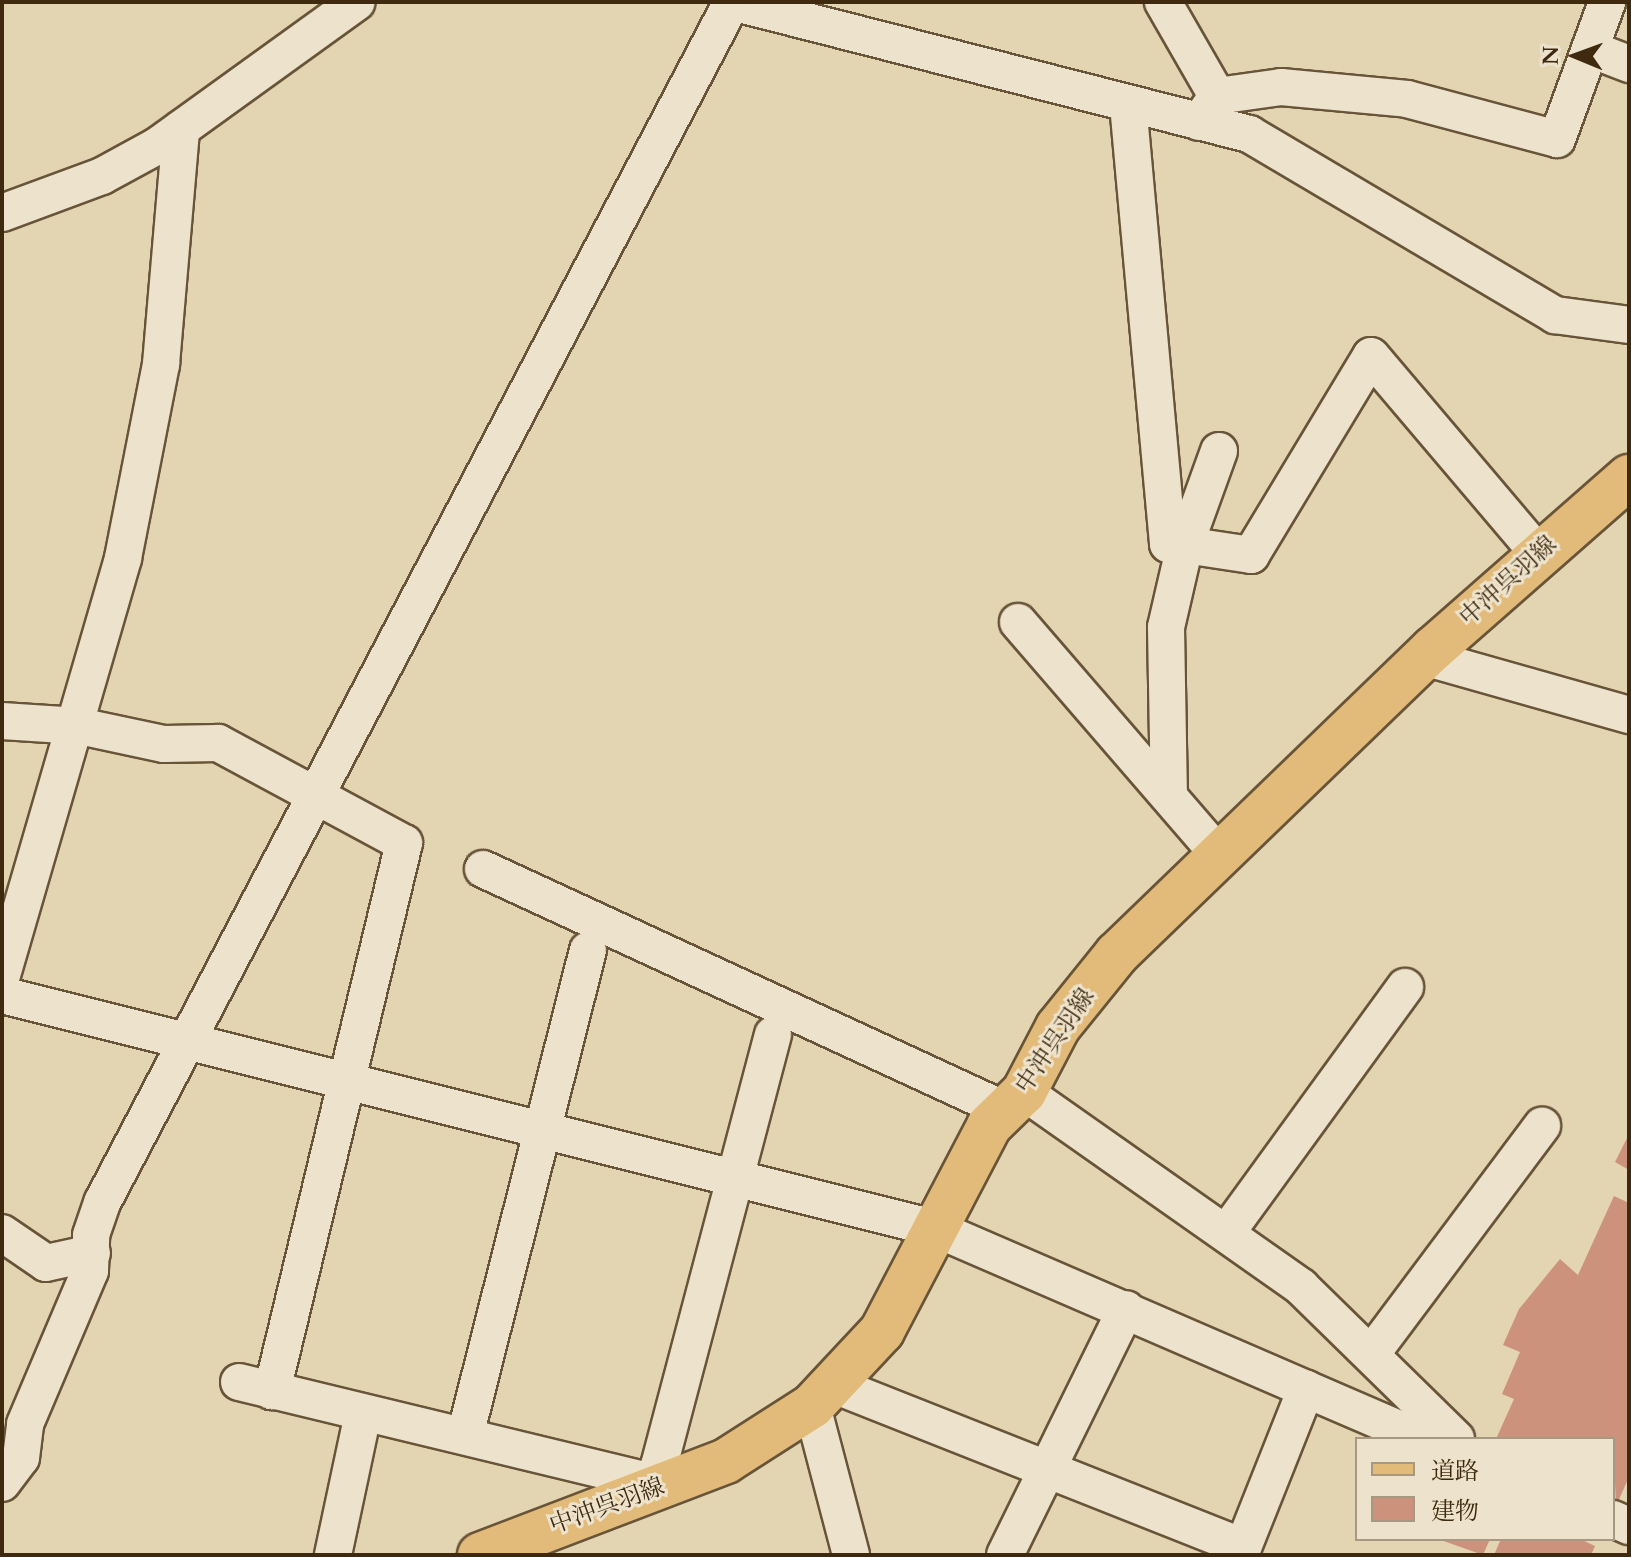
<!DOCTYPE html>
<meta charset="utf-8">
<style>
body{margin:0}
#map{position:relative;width:1631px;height:1557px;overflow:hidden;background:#e3d4b2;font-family:Cardo,"Noto Serif JP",serif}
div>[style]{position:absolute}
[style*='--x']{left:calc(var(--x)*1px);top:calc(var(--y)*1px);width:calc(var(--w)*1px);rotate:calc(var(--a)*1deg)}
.building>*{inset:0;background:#cd927c}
.roads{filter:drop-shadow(2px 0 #685438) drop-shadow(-2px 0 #685438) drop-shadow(0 2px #685438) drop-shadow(0 -2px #685438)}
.minor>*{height:36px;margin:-18px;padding:0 18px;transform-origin:18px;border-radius:18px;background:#ede3cd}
.major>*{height:44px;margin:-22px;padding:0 22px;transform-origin:22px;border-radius:22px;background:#e2ba79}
span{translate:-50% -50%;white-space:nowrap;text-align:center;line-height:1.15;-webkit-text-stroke:6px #ede3cd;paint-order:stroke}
.street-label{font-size:24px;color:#3f2a0f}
.frame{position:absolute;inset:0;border:4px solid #3f2a0f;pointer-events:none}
.legend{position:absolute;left:1355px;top:1437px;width:260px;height:104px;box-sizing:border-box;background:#ede3cd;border:2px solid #a79981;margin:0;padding:10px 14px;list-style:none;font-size:24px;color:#3f2a0f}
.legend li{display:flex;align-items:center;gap:16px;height:40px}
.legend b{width:40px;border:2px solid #a79981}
.north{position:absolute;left:1535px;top:16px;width:80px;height:80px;-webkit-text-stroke:6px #ede3cd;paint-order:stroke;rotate:271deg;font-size:22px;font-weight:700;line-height:32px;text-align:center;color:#3f2a0f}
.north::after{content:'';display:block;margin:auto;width:28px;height:36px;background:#3f2a0f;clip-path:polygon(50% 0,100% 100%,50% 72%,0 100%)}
</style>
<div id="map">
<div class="building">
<div style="clip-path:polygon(1629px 1134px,1629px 1170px,1615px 1162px)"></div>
<div style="clip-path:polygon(1614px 1196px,1629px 1203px,1629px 1477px,1616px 1506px,1613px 1439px,1496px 1439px,1514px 1399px,1502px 1394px,1520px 1352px,1503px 1345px,1519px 1309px,1560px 1259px,1578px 1275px)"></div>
<div style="clip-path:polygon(1438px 1539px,1490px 1539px,1483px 1555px)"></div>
<div style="clip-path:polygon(1501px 1539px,1580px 1539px,1595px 1546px,1591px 1555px,1494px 1555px)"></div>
</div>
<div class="roads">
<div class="minor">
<div style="--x:732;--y:2;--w:534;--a:14.32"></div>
<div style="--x:1249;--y:134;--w:356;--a:30.6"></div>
<div style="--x:1555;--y:315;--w:75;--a:7.7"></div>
<div style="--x:1163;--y:2;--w:108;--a:60.1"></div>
<div style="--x:1590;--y:49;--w:42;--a:21"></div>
<div style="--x:1128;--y:104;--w:442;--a:84.8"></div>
<div style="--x:1168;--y:544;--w:17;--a:3"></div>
<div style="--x:1185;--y:545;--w:84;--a:103"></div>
<div style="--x:1166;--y:627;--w:164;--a:89"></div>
<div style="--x:1199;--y:122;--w:32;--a:-55"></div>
<div style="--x:1217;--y:96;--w:65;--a:-8"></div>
<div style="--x:1281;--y:87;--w:127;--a:5.4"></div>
<div style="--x:1407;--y:99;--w:155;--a:14.9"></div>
<div style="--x:1557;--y:139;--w:146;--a:-69.9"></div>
<div style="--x:2;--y:213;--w:107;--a:-20.3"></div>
<div style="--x:102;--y:176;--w:63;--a:-28.6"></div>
<div style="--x:157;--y:146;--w:246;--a:-35.8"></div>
<div style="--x:1219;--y:451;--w:100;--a:109.9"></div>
<div style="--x:1185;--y:545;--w:67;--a:8.6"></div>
<div style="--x:1251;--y:555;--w:232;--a:-58.9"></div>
<div style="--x:1371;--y:356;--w:260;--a:49.7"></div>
<div style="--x:1018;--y:622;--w:306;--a:49.2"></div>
<div style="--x:1424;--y:657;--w:213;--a:15.8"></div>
<div style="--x:2;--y:721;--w:77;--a:3.7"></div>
<div style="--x:79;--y:726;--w:87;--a:12"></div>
<div style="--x:164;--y:744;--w:54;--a:-1.1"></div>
<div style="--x:218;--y:743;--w:211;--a:28.3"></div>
<div style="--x:404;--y:843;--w:564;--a:103.54"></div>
<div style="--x:483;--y:869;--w:575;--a:24.78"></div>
<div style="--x:2;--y:975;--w:434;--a:-73.8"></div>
<div style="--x:123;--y:558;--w:198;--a:-78.9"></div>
<div style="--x:161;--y:364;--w:236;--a:-85.1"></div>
<div style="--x:2;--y:995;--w:961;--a:14.04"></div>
<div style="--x:934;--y:1228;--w:405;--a:23.4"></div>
<div style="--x:1024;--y:1092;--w:339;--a:35.1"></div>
<div style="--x:1301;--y:1287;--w:217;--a:44.4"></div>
<div style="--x:1227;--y:1232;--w:303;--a:-54"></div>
<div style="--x:2;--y:1233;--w:53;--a:34.3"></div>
<div style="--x:46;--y:1263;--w:47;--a:-12.3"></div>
<div style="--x:1372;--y:1353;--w:284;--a:-53.2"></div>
<div style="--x:239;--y:1382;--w:438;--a:13.6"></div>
<div style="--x:834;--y:1385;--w:440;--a:21.6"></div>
<div style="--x:812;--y:1406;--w:154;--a:75.3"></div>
<div style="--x:465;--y:1436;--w:501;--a:-75.8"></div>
<div style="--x:2;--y:1483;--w:31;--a:-53"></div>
<div style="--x:21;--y:1458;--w:34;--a:-83"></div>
<div style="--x:25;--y:1424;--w:166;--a:-67"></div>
<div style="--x:90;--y:1271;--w:36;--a:-88"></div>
<div style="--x:91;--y:1235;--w:36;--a:-71"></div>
<div style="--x:103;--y:1201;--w:1354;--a:-62.32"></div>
<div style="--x:665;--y:1485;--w:20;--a:-108"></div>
<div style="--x:659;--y:1466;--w:446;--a:-75.2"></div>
<div style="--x:1613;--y:1519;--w:17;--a:24"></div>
<div style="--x:333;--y:1555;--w:144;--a:-78"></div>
<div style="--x:1005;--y:1555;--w:274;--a:-63.8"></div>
<div style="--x:1240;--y:1555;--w:179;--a:-68.3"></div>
<div style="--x:1306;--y:1389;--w:126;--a:23.3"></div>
</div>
<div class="major">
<div style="--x:480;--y:1555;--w:263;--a:-20.9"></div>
<div style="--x:726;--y:1461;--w:102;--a:-32.6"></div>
<div style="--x:812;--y:1406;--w:103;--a:-47"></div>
<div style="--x:882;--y:1331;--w:231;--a:-62.4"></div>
<div style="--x:989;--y:1126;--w:49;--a:-44.2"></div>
<div style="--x:1024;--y:1092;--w:73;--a:-62.4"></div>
<div style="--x:1058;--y:1027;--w:94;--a:-51.1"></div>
<div style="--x:1117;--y:954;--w:439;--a:-44"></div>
<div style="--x:1433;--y:649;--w:261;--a:-41.3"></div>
</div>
</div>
<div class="street-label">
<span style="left:1508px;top:581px;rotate:-42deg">中沖呉羽線</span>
<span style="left:1055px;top:1041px;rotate:-56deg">中沖呉羽線</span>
<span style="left:607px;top:1506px;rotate:-20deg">中沖呉羽線</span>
</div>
<div class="frame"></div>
<ul class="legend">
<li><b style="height:10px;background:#e2ba79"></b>道路</li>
<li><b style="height:22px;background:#cd927c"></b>建物</li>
</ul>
<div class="north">N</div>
</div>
